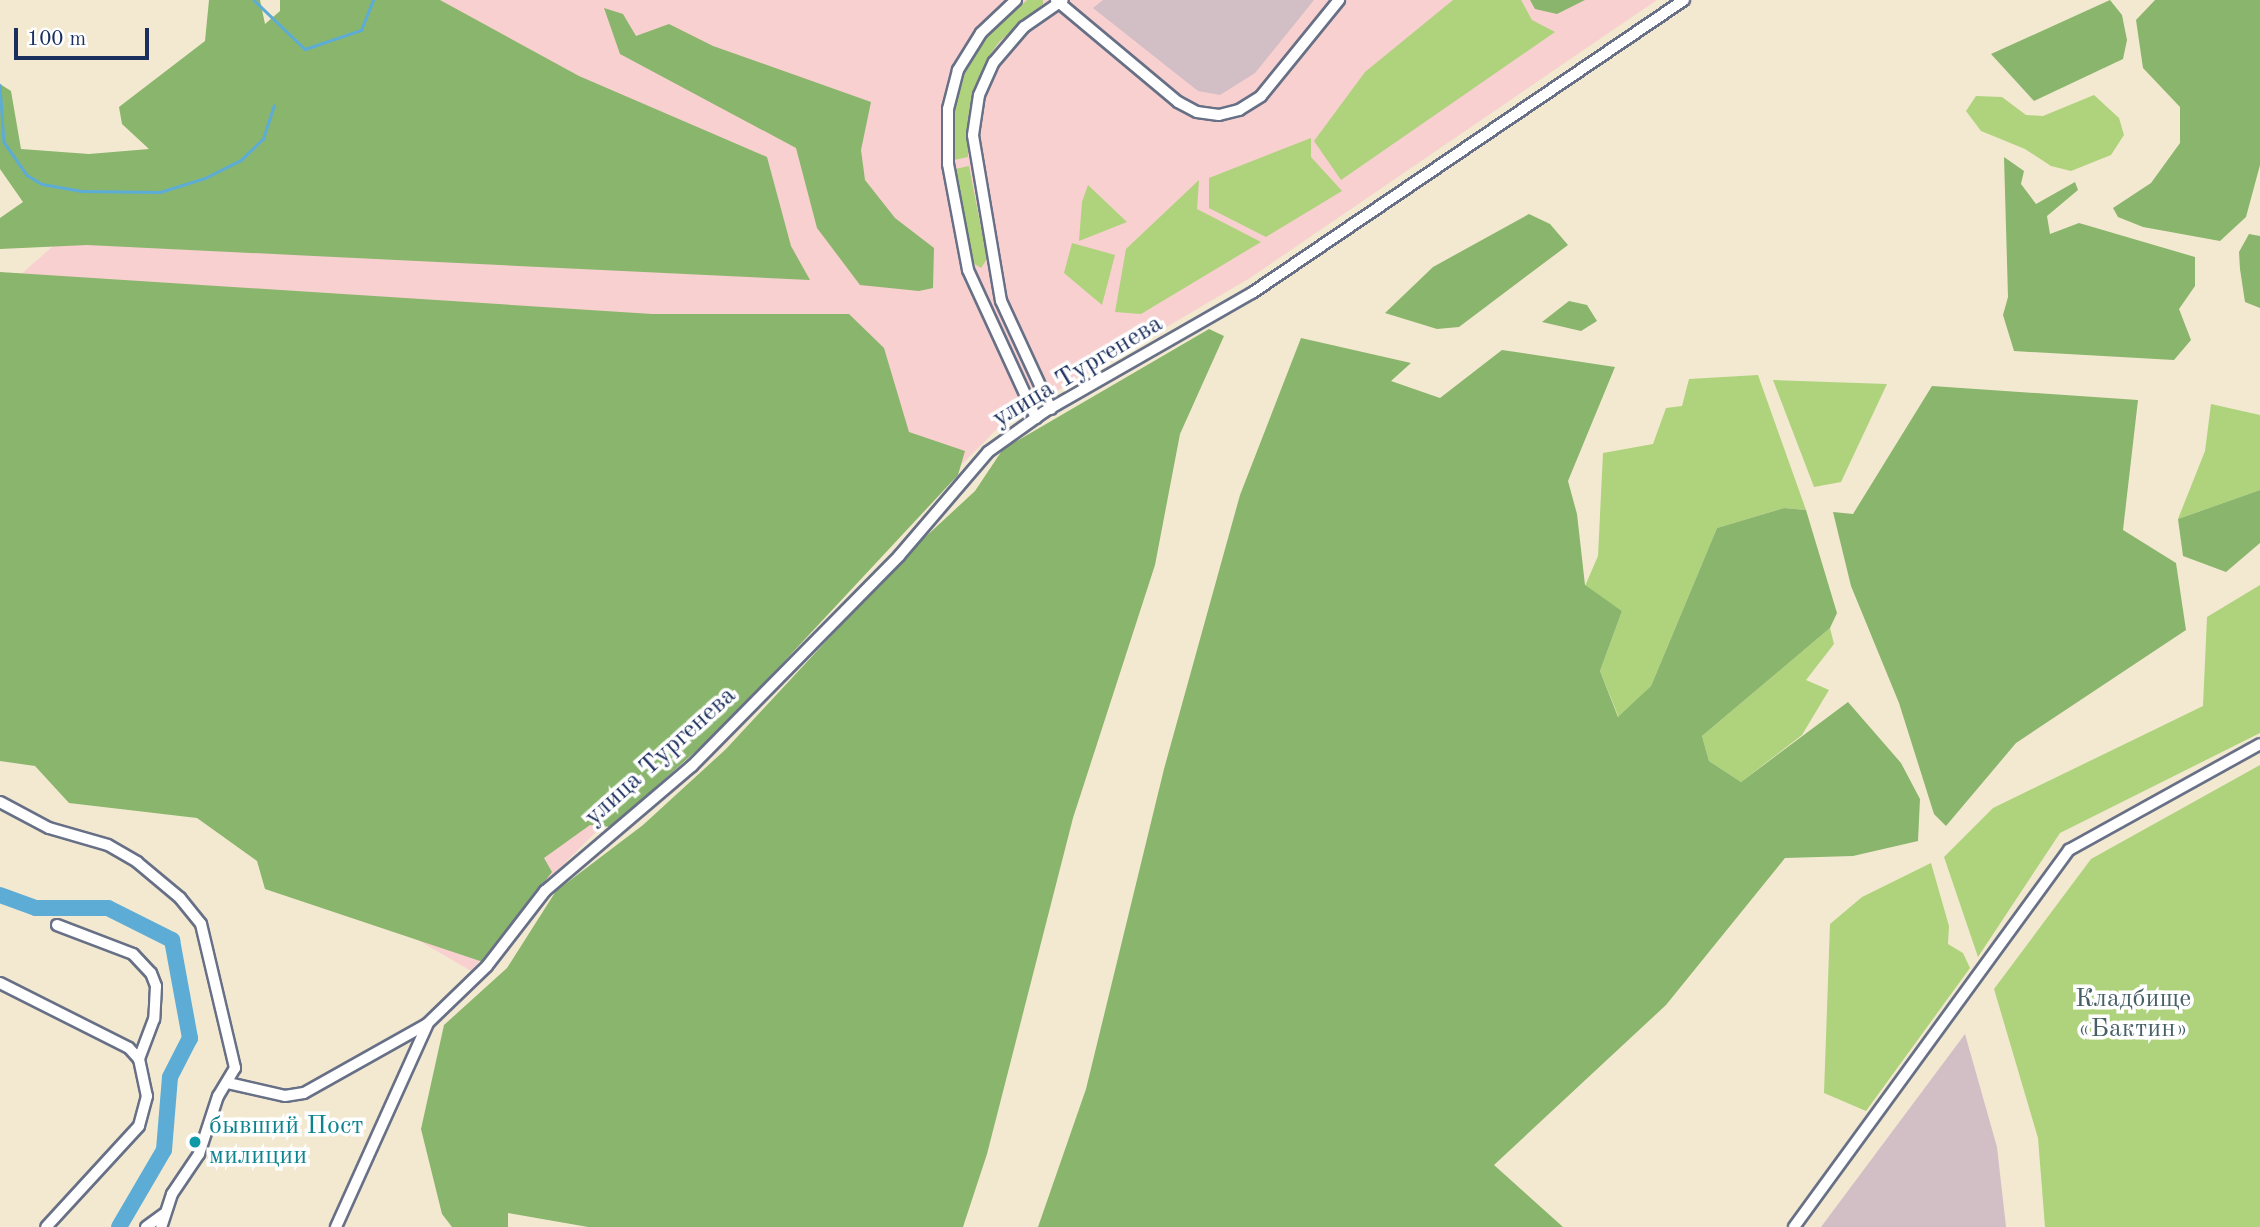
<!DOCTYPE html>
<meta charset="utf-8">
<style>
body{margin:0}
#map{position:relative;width:2260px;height:1227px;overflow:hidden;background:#f3e9d1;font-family:"Old Standard TT",serif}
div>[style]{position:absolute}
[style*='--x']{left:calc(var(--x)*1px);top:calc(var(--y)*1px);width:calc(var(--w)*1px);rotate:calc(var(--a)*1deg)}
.built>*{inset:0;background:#f7d0cf}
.industrial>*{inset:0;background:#d2bec5}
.green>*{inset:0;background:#aed37c}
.forest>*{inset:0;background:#8ab56c}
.stream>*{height:2.5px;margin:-1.25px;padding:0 1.25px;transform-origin:1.25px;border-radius:1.25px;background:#5cacd6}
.river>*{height:16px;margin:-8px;padding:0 8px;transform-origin:8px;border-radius:8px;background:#5cacd6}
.roads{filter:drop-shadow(2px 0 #677086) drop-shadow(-2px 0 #677086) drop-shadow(0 2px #677086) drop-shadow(0 -2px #677086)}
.minor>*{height:10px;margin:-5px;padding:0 5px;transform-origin:5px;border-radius:5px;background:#fff}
.dots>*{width:19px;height:19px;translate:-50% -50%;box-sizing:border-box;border:4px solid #fff;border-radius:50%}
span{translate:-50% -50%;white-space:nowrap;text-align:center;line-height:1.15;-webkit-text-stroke:7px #fff;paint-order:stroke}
.street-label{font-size:26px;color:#1b2f5e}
.park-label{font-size:26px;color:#476067}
.culture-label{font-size:26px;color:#0d838f}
.left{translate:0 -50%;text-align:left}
.scale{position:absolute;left:14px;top:28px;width:135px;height:32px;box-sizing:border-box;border:4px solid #1b2f5e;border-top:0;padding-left:9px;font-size:21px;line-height:24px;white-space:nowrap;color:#1b2f5e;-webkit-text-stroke:5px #fff;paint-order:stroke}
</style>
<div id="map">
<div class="built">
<div style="clip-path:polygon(330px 0,1657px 0,1250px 278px,1003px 423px,550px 878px,471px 971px,0 696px,0 293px)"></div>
</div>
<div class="industrial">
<div style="clip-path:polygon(1103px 0,1314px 0,1255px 73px,1220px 95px,1198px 91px,1093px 8px)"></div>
<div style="clip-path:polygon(1965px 1034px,1997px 1147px,2006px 1227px,1821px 1227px)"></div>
</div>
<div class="green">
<div style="clip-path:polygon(1027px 0,1043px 0,1043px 4px,999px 42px,987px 59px,969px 109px,968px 157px,954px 160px,954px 110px,965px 73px,987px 37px)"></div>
<div style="clip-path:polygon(1453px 0,1521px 0,1532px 20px,1555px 32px,1341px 180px,1314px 141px,1365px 72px)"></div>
<div style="clip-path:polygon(2094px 95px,2119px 118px,2124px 135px,2111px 155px,2071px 171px,2051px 166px,2025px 149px,1981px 131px,1966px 111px,1976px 96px,2002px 97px,2026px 115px,2043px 116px)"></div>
<div style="clip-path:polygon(1311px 138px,1311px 157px,1342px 191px,1266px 237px,1209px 208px,1209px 178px)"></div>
<div style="clip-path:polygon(969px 166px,987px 259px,981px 268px,973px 263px,955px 169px)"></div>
<div style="clip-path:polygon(1199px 180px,1197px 209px,1261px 242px,1141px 314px,1115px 312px,1126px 249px)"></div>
<div style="clip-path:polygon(1088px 185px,1127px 222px,1079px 241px,1082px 202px)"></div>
<div style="clip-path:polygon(1072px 243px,1115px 255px,1102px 305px,1064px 273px)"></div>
<div style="clip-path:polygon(1758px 375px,1806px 510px,1784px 508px,1717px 528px,1651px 686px,1619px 718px,1600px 671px,1622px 611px,1585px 586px,1598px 556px,1603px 453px,1653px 444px,1666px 408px,1682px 406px,1689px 379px)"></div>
<div style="clip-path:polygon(1773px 380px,1887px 384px,1841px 482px,1814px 487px)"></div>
<div style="clip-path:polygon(2211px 404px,2260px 415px,2260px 490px,2178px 519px,2205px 451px)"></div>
<div style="clip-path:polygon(2260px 585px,2260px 733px,2060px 833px,1978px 957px,1944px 857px,1993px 808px,2203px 706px,2207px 617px)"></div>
<div style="clip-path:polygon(1830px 628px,1834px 644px,1806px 680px,1829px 690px,1802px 735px,1741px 782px,1709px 761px,1702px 736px)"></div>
<div style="clip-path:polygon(2260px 765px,2260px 1227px,2045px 1227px,2038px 1138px,1994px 989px,2091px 859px)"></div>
<div style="clip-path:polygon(1931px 863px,1949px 926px,1948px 944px,1963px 953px,1970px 968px,1866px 1111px,1824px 1093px,1830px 924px,1862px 897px)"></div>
</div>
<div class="forest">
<div style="clip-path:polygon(209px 0,260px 0,265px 24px,280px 11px,280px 0,440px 0,579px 76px,767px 157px,791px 246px,810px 280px,87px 245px,0 249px,0 218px,23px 202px,0 169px,0 84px,11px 91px,21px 149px,89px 154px,149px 149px,122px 124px,119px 107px,205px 41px)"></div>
<div style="clip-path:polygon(1530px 0,1585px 0,1557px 14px,1535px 9px)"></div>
<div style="clip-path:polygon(2110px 0,2122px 15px,2127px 40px,2123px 59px,2034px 101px,1991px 54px)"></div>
<div style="clip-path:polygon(2155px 0,2260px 0,2260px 165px,2246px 217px,2220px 241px,2143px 227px,2118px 217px,2113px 208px,2151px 183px,2180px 143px,2180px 107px,2143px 68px,2136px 20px)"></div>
<div style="clip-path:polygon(604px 8px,623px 14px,636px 36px,669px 24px,713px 46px,871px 102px,861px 150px,865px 180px,895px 218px,934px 248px,933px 288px,919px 291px,860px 285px,817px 228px,796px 148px,620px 54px)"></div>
<div style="clip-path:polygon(2004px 157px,2024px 171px,2021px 184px,2036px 204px,2075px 182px,2078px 190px,2047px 216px,2050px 234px,2079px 223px,2195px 257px,2195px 286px,2179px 309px,2191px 340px,2174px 360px,2014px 351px,2003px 315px,2008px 297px)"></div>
<div style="clip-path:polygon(1529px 214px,1550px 224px,1568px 245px,1459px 327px,1437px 329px,1385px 313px,1433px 267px)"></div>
<div style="clip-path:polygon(2249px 234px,2260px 236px,2260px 308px,2245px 302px,2240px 269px,2239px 252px)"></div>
<div style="clip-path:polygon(0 272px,652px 314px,849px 314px,884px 348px,909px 432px,965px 451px,958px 475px,725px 725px,611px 827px,590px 825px,544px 858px,552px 872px,483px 962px,265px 889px,257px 861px,197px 818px,69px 803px,35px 766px,0 761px)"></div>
<div style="clip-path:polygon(1569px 301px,1587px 305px,1597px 321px,1581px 331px,1542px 322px)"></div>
<div style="clip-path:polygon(1209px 329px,1224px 336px,1180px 434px,1155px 565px,1073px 818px,987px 1154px,963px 1227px,588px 1227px,508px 1213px,508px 1227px,452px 1227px,442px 1214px,421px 1129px,444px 1025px,507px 968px,556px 891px,643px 825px,726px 749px,908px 553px,975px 491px,1003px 449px)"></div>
<div style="clip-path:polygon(1301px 338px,1411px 363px,1391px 381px,1440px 398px,1502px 350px,1615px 367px,1568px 481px,1577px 514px,1585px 585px,1622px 611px,1600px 671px,1618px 717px,1651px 686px,1717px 528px,1784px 508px,1806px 510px,1837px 613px,1830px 628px,1702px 736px,1709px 761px,1741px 782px,1848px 702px,1901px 763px,1920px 799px,1918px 841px,1853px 856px,1785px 858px,1666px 1005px,1494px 1165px,1563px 1227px,1038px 1227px,1086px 1089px,1164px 769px,1240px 495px)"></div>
<div style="clip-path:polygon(1932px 386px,2138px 400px,2123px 530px,2176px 563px,2186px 630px,2016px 743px,1946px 826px,1934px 814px,1899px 703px,1851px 586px,1833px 512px,1853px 514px)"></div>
<div style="clip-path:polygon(2260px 490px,2260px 543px,2226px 572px,2183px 556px,2178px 519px)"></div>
</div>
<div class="stream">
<div style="--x:254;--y:0;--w:71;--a:43.9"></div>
<div style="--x:305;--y:49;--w:59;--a:-18.7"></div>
<div style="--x:361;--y:30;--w:32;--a:-68"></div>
<div style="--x:0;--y:85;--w:57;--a:86"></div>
<div style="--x:4;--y:142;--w:40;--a:55.1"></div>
<div style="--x:27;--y:175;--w:17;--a:31"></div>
<div style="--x:42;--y:184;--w:40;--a:10"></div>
<div style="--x:81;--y:191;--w:79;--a:0.7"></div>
<div style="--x:160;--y:192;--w:47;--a:-17.3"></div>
<div style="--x:205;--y:178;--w:40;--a:-26.6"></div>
<div style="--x:241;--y:160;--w:30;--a:-44"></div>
<div style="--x:263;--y:139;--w:35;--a:-72"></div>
</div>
<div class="river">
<div style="--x:0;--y:895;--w:38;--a:20"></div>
<div style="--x:36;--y:908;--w:72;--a:0"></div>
<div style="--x:108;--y:908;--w:72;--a:26.6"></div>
<div style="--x:172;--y:940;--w:100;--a:79.6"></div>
<div style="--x:190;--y:1038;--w:44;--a:117.1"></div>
<div style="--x:170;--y:1077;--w:73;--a:94.7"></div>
<div style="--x:164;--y:1150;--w:89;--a:120.3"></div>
</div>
<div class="roads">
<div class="minor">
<div style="--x:1016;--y:0;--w:48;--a:136.7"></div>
<div style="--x:981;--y:33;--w:44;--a:121.9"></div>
<div style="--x:958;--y:70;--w:40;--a:104.4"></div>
<div style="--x:948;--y:109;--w:55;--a:90"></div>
<div style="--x:948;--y:164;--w:108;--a:79.3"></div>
<div style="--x:968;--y:270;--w:163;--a:65.3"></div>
<div style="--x:1056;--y:0;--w:159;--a:39.9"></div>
<div style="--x:1178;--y:102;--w:21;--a:28"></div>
<div style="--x:1197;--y:112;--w:22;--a:8"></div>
<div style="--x:1219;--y:115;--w:21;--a:-14"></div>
<div style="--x:1239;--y:110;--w:26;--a:-32"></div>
<div style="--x:1261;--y:96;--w:124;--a:-50.9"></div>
<div style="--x:1051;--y:409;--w:119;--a:-114.8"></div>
<div style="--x:1001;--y:301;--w:168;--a:-99.6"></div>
<div style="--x:973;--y:135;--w:40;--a:-81.5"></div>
<div style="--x:979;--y:95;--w:36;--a:-66"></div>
<div style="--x:994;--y:62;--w:46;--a:-49.4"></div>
<div style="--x:1024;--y:27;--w:47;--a:-34.7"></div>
<div style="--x:0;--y:802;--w:55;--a:28"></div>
<div style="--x:49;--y:828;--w:61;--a:16.1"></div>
<div style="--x:108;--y:845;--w:34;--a:30"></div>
<div style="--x:137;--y:862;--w:56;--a:39.9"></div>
<div style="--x:180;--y:898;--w:33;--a:51"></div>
<div style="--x:201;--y:924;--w:148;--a:76.7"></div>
<div style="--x:235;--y:1068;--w:33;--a:121"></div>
<div style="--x:218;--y:1096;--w:61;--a:108.1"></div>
<div style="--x:199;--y:1154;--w:48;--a:124"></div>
<div style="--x:172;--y:1194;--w:35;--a:108"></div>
<div style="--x:57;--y:925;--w:81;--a:20.9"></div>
<div style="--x:133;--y:954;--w:26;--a:47"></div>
<div style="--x:151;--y:973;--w:14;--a:69"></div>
<div style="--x:156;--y:986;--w:33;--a:93"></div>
<div style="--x:154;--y:1019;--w:43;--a:110.6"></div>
<div style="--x:0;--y:983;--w:144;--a:26.7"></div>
<div style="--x:129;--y:1048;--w:15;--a:48"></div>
<div style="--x:139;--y:1059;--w:38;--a:78"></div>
<div style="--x:147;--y:1096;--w:31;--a:105"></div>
<div style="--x:139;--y:1126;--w:137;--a:132.6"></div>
<div style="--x:228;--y:1083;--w:58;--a:12.8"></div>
<div style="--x:285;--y:1096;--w:19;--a:-9"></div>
<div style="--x:304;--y:1093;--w:141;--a:-29.3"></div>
<div style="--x:427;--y:1024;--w:83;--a:-44"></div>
<div style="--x:487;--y:966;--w:95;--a:-52.3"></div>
<div style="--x:545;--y:891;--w:193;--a:-40.4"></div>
<div style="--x:692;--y:766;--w:295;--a:-45.4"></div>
<div style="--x:899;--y:556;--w:137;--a:-49.4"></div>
<div style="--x:988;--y:452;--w:69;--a:-35.5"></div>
<div style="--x:1044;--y:412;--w:240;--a:-29.8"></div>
<div style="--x:1252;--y:293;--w:522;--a:-34.15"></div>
<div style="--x:146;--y:1227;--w:22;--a:-36"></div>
<div style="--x:336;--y:1227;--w:222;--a:-65.7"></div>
<div style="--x:1794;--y:1227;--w:467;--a:-53.9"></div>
<div style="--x:2069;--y:850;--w:218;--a:-29"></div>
</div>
</div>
<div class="dots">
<div style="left:195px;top:1142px;background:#0f9aa8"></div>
</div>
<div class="street-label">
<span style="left:1078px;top:372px;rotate:-31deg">улица Тургенева</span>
<span style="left:661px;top:757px;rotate:-42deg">улица Тургенева</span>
</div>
<div class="park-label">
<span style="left:2133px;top:1015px">Кладбище<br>«Бактин»</span>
</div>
<div class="culture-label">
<span class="left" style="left:209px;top:1142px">бывший Пост<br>милиции</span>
</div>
<div class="scale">100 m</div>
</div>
